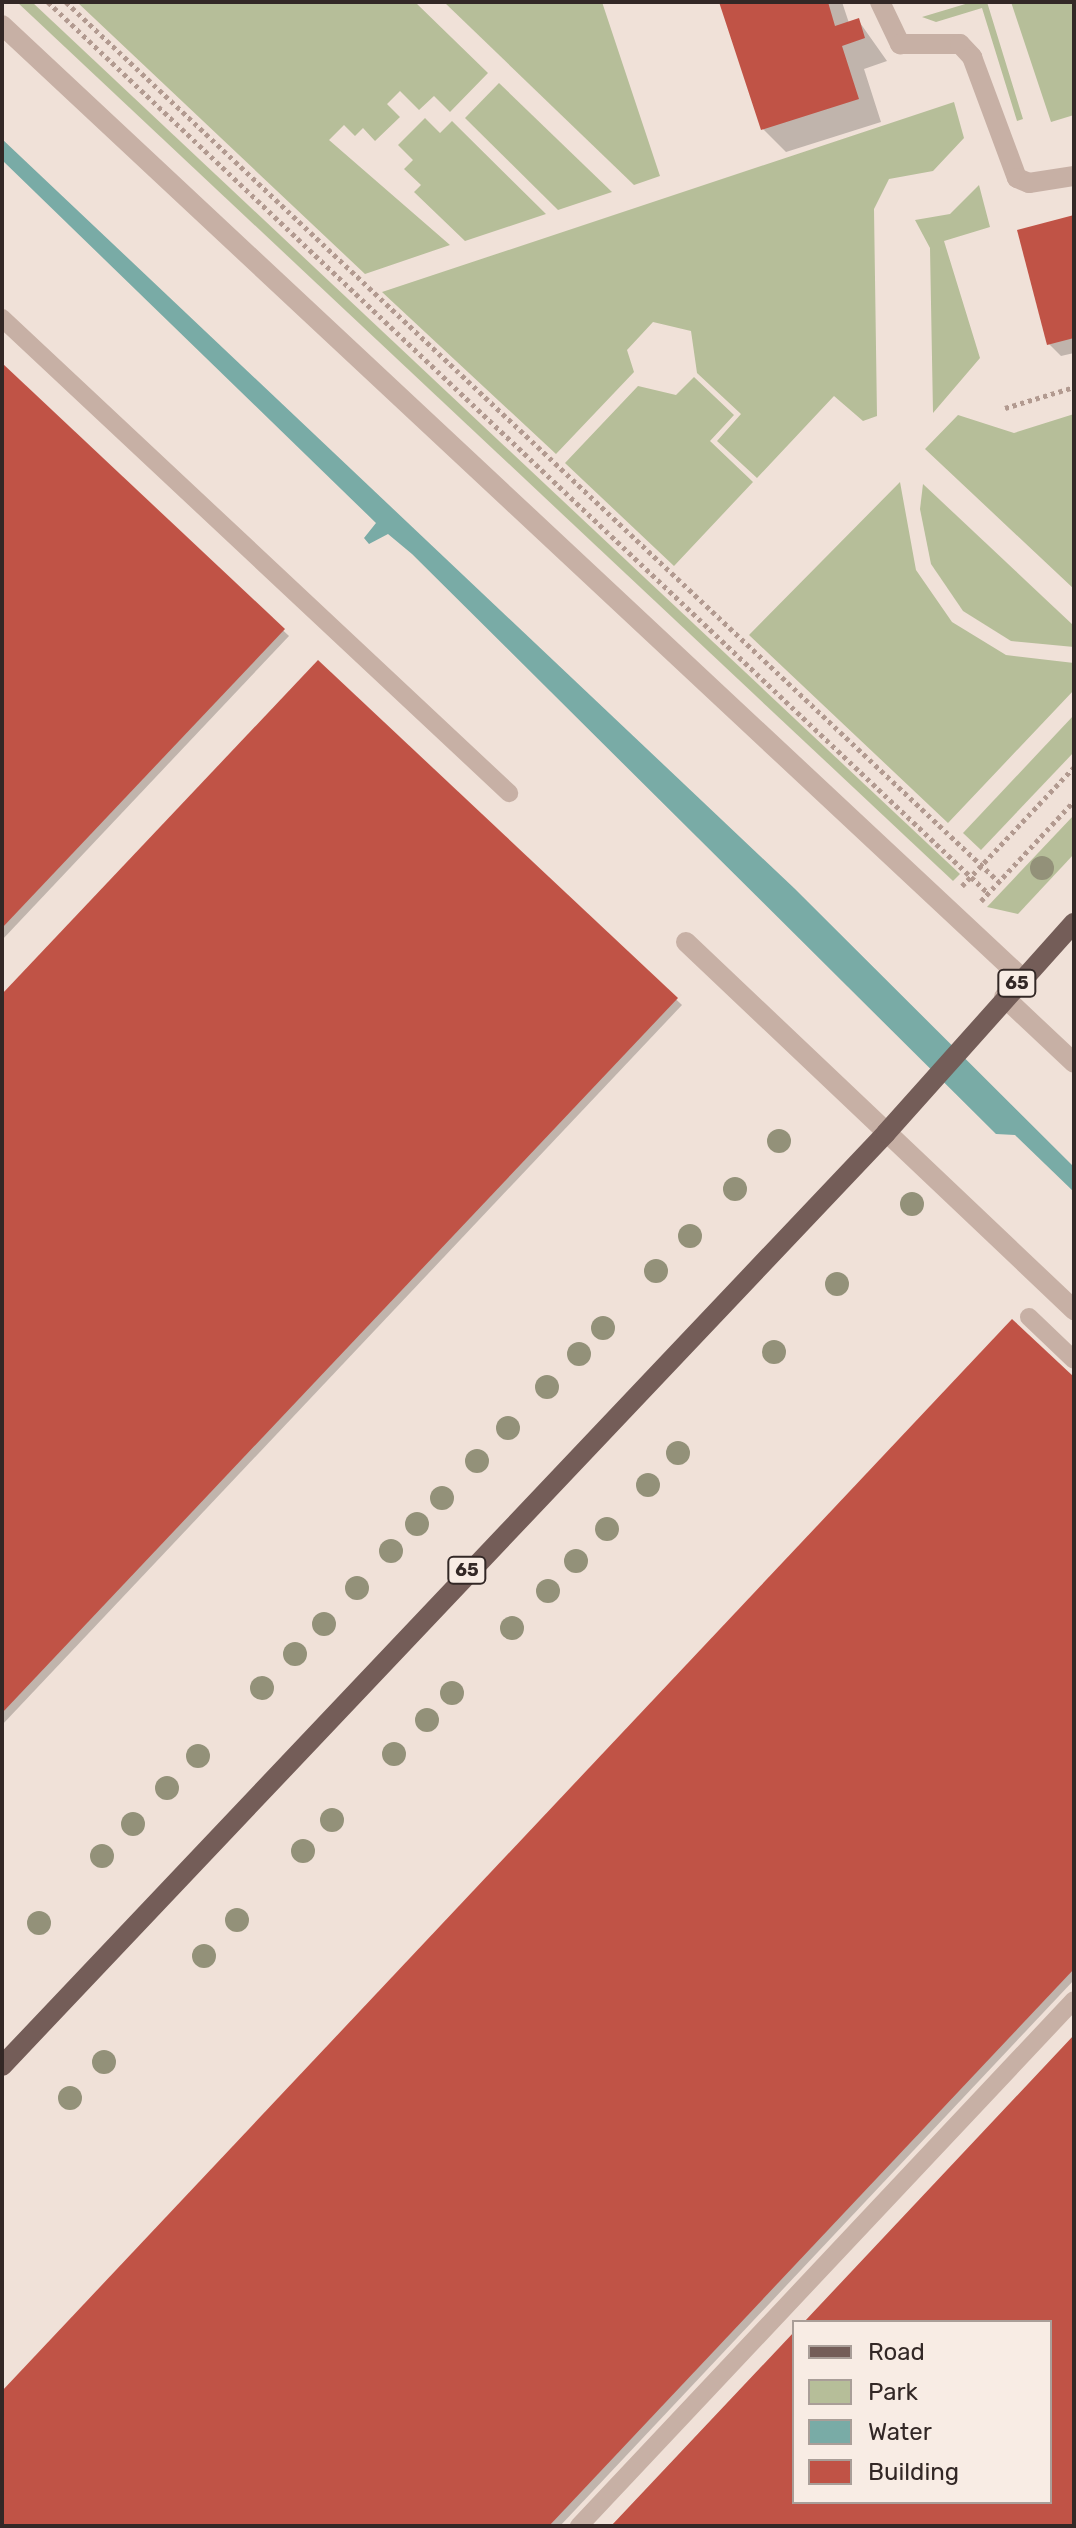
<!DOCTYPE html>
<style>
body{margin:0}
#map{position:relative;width:1076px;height:2528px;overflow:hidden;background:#f0e1d8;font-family:Rubik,sans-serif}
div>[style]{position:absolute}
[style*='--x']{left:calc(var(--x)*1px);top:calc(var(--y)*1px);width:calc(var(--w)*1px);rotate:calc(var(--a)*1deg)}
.green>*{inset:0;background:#b6be99}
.water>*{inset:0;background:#79aba6}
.shadow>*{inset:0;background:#0003}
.building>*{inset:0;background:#c05346}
.path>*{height:5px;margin-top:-2.5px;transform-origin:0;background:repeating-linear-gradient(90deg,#b29a90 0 4px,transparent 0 8px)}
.service>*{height:18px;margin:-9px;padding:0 9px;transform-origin:9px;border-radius:9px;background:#c7b0a5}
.minor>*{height:20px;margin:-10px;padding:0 10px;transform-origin:10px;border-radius:10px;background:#c7b0a5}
.tertiary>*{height:20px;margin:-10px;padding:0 10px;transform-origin:10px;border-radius:10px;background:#c7b0a5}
.primary>*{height:20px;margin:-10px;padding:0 10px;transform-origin:10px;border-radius:10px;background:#745d58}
.trees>*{width:24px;height:24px;margin:-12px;border-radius:50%;background:#939179}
span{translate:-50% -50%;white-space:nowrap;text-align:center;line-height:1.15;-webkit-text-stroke:6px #f8ece4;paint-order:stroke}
.shield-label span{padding:2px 6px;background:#f8ece4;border:2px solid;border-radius:6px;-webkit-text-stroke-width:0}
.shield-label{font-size:18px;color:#332826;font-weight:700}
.frame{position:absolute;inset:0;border:4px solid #332826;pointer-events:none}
.legend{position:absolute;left:792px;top:2320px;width:260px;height:184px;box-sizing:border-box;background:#f8ece4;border:2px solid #a99e98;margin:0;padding:10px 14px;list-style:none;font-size:24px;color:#332826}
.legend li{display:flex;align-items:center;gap:16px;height:40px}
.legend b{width:40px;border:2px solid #a99e98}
</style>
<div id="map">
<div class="green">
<div style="clip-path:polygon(17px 2px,32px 2px,960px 874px,953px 881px)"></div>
<div style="clip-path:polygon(77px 2px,415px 2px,488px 73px,450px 112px,434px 96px,419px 110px,400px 91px,387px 104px,400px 117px,375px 141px,363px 128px,355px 136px,344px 125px,329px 140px,450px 245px,365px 274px)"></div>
<div style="clip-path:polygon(444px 2px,602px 2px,660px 176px,634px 185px)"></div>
<div style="clip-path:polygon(972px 2px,987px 2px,1023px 119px,1017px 121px,982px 8px,936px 22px,922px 17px)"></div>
<div style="clip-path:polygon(1011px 2px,1074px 2px,1074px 115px,1051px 122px)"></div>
<div style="clip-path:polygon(499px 83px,612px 192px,558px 210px,465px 118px)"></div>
<div style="clip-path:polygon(954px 102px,964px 138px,933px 171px,889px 179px,874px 209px,877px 416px,863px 421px,834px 396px,757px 478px,717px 441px,741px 414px,697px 373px,691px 331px,653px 322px,627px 350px,634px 372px,556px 454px,382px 292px)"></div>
<div style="clip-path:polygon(425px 118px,440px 133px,452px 121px,546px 214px,465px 241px,414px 192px,421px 185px,404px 169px,413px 160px,398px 145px)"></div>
<div style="clip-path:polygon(979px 185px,990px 227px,944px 241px,980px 358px,933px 413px,930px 248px,915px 220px,950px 214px)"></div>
<div style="clip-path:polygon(694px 377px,734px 415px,710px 441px,753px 482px,674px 566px,565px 463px,638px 386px,676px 395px)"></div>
<div style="clip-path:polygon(1074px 414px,1074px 589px,925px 449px,958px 415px,1014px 433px)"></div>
<div style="clip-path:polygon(900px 482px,916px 570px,952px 622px,1006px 655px,1074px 663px,1074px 690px,948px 823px,749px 635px)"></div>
<div style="clip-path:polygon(923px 484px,1074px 626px,1074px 647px,1011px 641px,963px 611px,931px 564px,920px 509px)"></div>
<div style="clip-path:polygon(1074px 715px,1074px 752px,981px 850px,963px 833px)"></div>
<div style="clip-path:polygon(1074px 815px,1074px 854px,1018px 914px,987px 907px)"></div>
</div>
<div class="water">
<div style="clip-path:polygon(2px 139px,794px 888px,1074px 1167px,1074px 1192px,1015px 1135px,996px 1134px,412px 554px,388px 534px,369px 544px,364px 538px,376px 523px,2px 160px)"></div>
</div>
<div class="shadow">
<div style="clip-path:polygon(721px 2px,842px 2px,849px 23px,858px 20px,887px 61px,864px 69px,881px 122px,786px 152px,763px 129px)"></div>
<div style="clip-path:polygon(1074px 217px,1074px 353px,1061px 356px,1049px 344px)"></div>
<div style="clip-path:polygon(2px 365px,289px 636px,2px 940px)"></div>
<div style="clip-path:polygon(318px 663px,682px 1005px,2px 1725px,2px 997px)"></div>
<div style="clip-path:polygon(1074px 1380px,1074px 1980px,560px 2526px,2px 2526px,2px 2394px)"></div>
</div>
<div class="building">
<div style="clip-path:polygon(719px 2px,828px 2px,835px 26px,859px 18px,865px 38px,842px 46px,859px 99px,761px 130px)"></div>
<div style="clip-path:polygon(1074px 215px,1074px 338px,1047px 345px,1017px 230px)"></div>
<div style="clip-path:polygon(2px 363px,285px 629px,2px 928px)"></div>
<div style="clip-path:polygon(318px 660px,678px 998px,2px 1713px,2px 994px)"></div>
<div style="clip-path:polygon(1012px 1319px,1074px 1377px,1074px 1969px,549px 2526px,2px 2526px,2px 2391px)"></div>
<div style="clip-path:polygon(1074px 2035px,1074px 2526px,611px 2526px,794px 2332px,794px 2502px,1050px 2502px,1050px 2322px,804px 2322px)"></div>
</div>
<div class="path">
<div style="--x:48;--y:2;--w:1295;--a:43.47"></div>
<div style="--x:66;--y:2;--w:1281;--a:43.32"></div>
<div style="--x:1005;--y:408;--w:72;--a:-16.9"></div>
<div style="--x:962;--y:886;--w:163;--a:-46.7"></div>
<div style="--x:981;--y:901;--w:137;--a:-47.1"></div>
</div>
<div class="service">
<div style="--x:2;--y:318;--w:695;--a:43.13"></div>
<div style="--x:1029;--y:1317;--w:62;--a:43.7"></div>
<div style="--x:579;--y:2526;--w:722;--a:-46.74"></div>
</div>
<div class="minor">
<div style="--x:880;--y:2;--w:47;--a:64.5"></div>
<div style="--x:900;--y:44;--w:60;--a:0"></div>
<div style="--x:960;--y:44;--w:18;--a:47"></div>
<div style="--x:972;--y:57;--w:129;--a:69.6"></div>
<div style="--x:1017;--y:178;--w:13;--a:23"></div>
<div style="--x:1029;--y:183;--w:46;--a:-8.8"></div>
<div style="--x:686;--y:942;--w:535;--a:43.48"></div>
<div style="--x:1004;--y:997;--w:96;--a:43.3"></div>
</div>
<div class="tertiary">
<div style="--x:2;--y:25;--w:1396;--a:43.06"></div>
</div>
<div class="primary">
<div style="--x:2;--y:2066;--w:1285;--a:-46.54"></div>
<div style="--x:886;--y:1133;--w:282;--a:-48.2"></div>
</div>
<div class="trees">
<div style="left:1042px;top:868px"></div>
<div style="left:779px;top:1141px"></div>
<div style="left:735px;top:1189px"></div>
<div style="left:912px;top:1204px"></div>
<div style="left:690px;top:1236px"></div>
<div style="left:656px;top:1271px"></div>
<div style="left:837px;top:1284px"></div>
<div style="left:603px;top:1328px"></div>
<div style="left:774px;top:1352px"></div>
<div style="left:579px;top:1354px"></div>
<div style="left:547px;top:1387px"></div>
<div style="left:508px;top:1428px"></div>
<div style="left:678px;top:1453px"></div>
<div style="left:477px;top:1461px"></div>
<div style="left:648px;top:1485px"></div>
<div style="left:442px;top:1498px"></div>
<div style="left:417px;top:1524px"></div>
<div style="left:607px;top:1529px"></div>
<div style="left:391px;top:1551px"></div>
<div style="left:576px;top:1561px"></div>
<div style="left:357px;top:1588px"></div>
<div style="left:548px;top:1591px"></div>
<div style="left:324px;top:1624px"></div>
<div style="left:512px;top:1628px"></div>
<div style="left:295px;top:1654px"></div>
<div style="left:262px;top:1688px"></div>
<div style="left:452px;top:1693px"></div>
<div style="left:427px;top:1720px"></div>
<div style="left:394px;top:1754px"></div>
<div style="left:198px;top:1756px"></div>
<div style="left:167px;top:1788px"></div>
<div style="left:332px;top:1820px"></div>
<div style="left:133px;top:1824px"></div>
<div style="left:303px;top:1851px"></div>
<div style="left:102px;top:1856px"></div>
<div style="left:237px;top:1920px"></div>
<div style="left:39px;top:1923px"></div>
<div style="left:204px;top:1956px"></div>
<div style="left:104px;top:2062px"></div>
<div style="left:70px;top:2098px"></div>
</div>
<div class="shield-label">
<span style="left:1017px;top:983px">65</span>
<span style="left:467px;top:1570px">65</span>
</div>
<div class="frame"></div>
<ul class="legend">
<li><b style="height:10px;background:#745d58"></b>Road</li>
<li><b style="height:22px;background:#b6be99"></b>Park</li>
<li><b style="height:22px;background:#79aba6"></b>Water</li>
<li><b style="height:22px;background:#c05346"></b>Building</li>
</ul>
</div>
